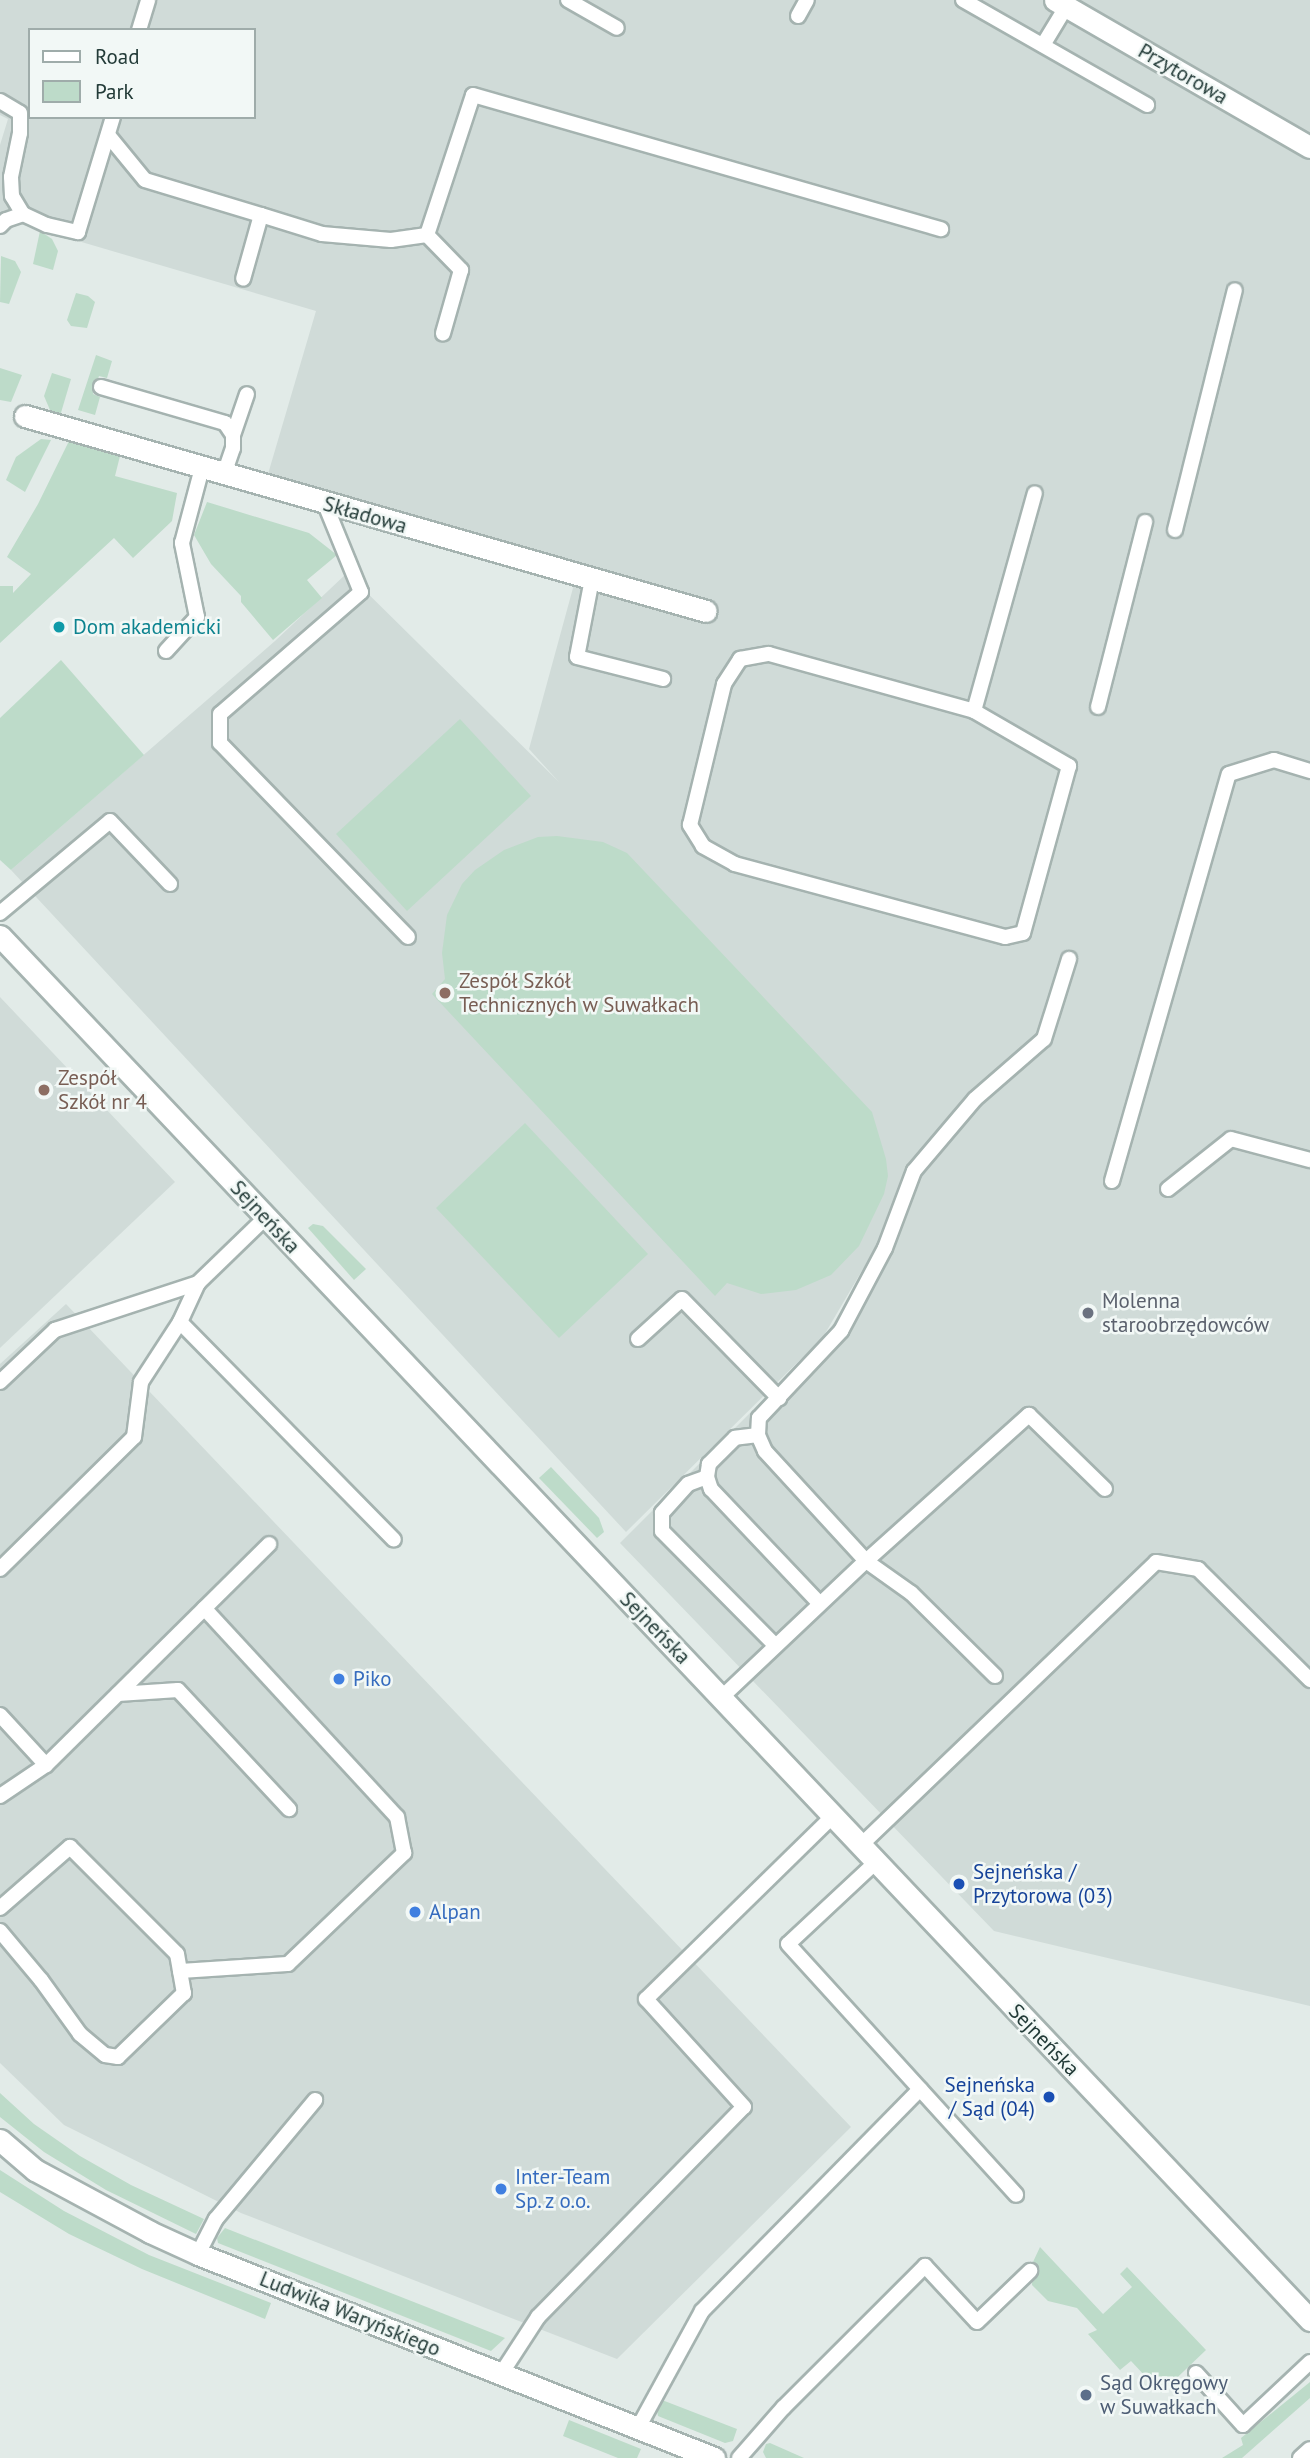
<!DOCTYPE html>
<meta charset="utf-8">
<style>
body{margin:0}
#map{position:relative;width:1310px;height:2458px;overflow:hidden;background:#e2ebe8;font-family:"PT Sans",sans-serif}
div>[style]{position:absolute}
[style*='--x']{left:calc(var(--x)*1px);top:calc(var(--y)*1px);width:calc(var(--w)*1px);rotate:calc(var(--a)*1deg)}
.built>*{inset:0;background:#d0dbd8}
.green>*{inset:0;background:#bddbc9}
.roads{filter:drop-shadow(2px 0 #a5b3b0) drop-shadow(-2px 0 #a5b3b0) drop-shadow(0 2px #a5b3b0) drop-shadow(0 -2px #a5b3b0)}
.service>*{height:14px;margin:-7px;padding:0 7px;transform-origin:7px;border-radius:7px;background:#fff}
.minor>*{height:21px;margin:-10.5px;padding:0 10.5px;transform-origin:10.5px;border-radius:10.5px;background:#fff}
.tertiary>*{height:21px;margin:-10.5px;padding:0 10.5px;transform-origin:10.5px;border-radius:10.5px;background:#fff}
.dots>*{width:19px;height:19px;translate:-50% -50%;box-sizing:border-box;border:4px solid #f2f8f6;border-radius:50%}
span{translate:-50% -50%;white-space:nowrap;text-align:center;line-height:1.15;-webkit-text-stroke:5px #f2f8f6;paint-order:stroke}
.street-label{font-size:21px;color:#233b38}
.culture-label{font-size:21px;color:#0d838f}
.left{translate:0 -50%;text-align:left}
.education-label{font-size:21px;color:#785e54}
.worship-label{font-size:21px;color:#5b616d}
.shop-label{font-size:21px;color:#366cbe}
.transit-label{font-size:21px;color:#164399}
.right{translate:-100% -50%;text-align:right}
.service-label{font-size:21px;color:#4e5e75}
.legend{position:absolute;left:28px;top:28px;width:228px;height:91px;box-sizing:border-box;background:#f2f8f6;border:2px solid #9facaa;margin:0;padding:9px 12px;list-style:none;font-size:21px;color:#233b38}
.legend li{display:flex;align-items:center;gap:14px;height:35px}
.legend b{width:35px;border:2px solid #9facaa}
</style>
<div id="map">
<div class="built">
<div style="clip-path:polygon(evenodd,0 0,1310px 0,1310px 2006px,994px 1931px,620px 1543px,825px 1338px,886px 1233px,896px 1197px,884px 1233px,823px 1337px,626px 1532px,11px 870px,275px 641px,347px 573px,559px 782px,529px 749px,579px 566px,268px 474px,316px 311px,0 218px,0 145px,8px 119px,0 115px,0 0,30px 30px,254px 30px,254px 117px,30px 117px,30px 30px)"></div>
<div style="clip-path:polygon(0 997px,175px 1182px,0 1348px)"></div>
<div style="clip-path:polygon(66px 1304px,851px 2127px,617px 2359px,241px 2213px,64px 2125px,0 2063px,0 1364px)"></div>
</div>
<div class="green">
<div style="clip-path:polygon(40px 231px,52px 239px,58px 251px,53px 270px,33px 264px)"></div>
<div style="clip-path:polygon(1px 256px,15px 261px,21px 272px,9px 304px,0 302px)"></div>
<div style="clip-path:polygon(76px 293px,88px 296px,95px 302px,87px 328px,71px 326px,67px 320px)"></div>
<div style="clip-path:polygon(96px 355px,112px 361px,107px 378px,99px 376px,93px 394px,100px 397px,95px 415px,78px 410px)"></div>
<div style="clip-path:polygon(0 368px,22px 375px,11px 402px,0 400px)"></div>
<div style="clip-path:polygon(52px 373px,71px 379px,60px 416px,50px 410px,44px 396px)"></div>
<div style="clip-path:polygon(41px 439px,51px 440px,25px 492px,6px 480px,16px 457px)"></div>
<div style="clip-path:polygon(69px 441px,120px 456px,115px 476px,177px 493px,172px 521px,133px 558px,114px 538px,0 643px,0 586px,13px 586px,13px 593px,31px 574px,7px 557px,38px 504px)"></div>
<div style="clip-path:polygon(207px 502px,309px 533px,337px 555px,307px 580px,322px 598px,273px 640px,241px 602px,241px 596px,211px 564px,194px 535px)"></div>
<div style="clip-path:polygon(61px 660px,144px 755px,11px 870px,0 860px,0 718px)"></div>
<div style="clip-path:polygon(460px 719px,531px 796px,407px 911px,336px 834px)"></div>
<div style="clip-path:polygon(557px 836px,603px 842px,627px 853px,872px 1112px,886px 1159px,888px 1176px,884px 1194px,859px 1246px,831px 1275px,796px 1290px,761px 1294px,727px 1283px,715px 1296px,432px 994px,445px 979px,442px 953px,447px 915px,462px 884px,475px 870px,504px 850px,538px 837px)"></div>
<div style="clip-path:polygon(525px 1123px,648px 1254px,559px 1338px,436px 1208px)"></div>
<div style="clip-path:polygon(313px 1224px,323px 1226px,366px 1269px,354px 1280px,308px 1228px)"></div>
<div style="clip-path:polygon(551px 1467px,599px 1518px,604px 1532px,597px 1538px,539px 1478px)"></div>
<div style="clip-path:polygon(0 2093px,34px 2124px,80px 2156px,131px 2185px,204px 2219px,196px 2234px,106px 2190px,44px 2152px,0 2117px)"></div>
<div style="clip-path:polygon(0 2170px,64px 2211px,149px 2255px,271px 2303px,265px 2319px,142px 2269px,69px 2234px,0 2192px)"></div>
<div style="clip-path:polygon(225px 2228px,424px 2306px,505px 2338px,491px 2351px,218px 2243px,217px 2238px)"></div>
<div style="clip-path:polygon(1040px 2247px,1103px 2314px,1132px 2287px,1120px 2274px,1127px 2267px,1206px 2350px,1161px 2393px,1131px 2361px,1120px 2370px,1088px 2334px,1097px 2330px,1077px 2308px,1048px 2301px,1032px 2285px,1033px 2262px)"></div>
<div style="clip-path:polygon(1310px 2382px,1310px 2398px,1242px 2458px,1222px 2458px,1243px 2445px,1241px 2438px)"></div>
<div style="clip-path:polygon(662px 2400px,737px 2429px,733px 2441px,725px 2443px,658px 2416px,657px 2411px)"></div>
<div style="clip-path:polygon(569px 2420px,641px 2449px,637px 2458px,618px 2458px,563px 2436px)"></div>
<div style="clip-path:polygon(770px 2443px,804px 2458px,766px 2458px,763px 2452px,766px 2444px)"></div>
</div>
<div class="roads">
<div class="service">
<div style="--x:568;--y:0;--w:56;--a:29.7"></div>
<div style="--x:963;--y:0;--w:212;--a:29.7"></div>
<div style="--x:798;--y:16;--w:18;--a:-61"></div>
<div style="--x:139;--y:30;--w:31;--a:-73"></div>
<div style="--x:1043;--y:45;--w:44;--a:-58.8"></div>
<div style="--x:0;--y:101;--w:23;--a:31"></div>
<div style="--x:20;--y:113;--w:20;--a:90"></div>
<div style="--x:20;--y:133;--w:45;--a:101.6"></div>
<div style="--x:11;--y:177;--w:19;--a:87"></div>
<div style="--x:12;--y:196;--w:21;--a:59"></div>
<div style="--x:23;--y:214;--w:26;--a:25"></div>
<div style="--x:47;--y:225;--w:32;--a:13"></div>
<div style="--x:78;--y:232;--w:120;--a:-73.1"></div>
<div style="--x:108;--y:135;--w:58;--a:50.6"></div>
<div style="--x:145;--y:180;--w:121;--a:16.8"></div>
<div style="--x:261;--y:215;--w:66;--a:105.7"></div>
<div style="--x:261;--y:215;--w:64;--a:17.3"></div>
<div style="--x:322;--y:234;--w:69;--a:5"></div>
<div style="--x:391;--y:240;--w:36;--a:-8"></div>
<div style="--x:427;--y:235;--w:147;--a:-71.8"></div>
<div style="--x:473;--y:95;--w:487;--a:16"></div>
<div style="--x:0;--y:226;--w:8;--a:-45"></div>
<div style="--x:6;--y:220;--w:18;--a:-19"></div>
<div style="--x:427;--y:235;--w:49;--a:45.8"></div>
<div style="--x:461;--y:270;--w:66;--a:105.9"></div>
<div style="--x:101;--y:387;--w:129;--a:16.2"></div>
<div style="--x:225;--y:423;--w:14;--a:56"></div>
<div style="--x:233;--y:435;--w:13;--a:90"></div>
<div style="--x:233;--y:448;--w:28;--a:109"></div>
<div style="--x:233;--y:435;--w:43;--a:-71.1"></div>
<div style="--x:325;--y:504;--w:95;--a:67.8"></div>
<div style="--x:361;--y:592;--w:186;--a:139.1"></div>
<div style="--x:220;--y:714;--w:29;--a:90"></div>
<div style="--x:220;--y:743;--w:270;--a:45.9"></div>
<div style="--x:1175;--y:530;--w:247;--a:-76"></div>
<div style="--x:592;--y:579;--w:79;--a:100.9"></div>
<div style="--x:577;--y:657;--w:89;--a:14.3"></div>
<div style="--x:166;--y:651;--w:46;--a:-47.6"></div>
<div style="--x:197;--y:617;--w:76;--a:-101.5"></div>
<div style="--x:182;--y:543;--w:78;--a:-75.1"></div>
<div style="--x:1098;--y:707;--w:191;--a:-75.7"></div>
<div style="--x:974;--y:711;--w:110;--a:30.1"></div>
<div style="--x:1069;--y:766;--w:173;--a:105.4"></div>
<div style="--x:1023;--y:933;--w:18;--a:167"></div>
<div style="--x:1005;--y:937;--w:280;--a:-164.9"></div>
<div style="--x:735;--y:864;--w:37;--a:-151"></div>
<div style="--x:703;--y:846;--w:25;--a:-122"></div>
<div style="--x:690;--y:825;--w:145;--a:-76.4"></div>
<div style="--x:724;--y:684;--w:30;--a:-57"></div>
<div style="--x:740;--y:659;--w:29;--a:-10"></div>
<div style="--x:769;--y:654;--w:213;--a:15.5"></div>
<div style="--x:974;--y:711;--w:226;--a:-74.4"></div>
<div style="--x:0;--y:913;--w:143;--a:-39.9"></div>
<div style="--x:110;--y:821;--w:87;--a:46.4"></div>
<div style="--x:1112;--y:1181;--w:423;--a:-74"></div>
<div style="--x:1229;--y:774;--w:47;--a:-17.3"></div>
<div style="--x:1274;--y:760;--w:38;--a:17"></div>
<div style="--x:1168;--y:1189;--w:80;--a:-38.4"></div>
<div style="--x:1231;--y:1139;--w:82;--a:14.9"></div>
<div style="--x:198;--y:1283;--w:43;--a:114.8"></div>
<div style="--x:180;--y:1322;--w:305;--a:45.5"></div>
<div style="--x:638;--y:1339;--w:59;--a:-42.3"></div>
<div style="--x:682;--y:1299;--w:139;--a:45.6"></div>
<div style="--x:0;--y:1382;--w:76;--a:-43.4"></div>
<div style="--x:55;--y:1330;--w:151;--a:-18.2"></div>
<div style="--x:198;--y:1283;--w:93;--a:-44.1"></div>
<div style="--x:758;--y:1435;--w:23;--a:173"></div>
<div style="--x:735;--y:1438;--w:37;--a:135"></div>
<div style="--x:709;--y:1464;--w:13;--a:99"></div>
<div style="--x:707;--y:1477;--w:13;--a:72"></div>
<div style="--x:711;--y:1489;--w:158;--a:46.5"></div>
<div style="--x:707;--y:1477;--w:20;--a:160"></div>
<div style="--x:688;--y:1484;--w:39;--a:132"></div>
<div style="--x:662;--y:1513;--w:18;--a:90"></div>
<div style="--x:662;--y:1531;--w:161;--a:45.3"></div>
<div style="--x:0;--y:1569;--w:188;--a:-44.6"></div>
<div style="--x:134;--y:1437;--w:55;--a:-82.7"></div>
<div style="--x:141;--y:1382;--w:72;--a:-57"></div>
<div style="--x:995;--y:1676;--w:118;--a:-135.3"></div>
<div style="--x:911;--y:1593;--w:55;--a:-144.6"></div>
<div style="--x:866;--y:1561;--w:149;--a:-132.6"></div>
<div style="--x:765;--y:1451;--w:17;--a:-114"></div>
<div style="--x:758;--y:1435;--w:17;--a:-87"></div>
<div style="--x:759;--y:1418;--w:120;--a:-46.7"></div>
<div style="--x:841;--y:1331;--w:94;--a:-62.1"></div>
<div style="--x:885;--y:1248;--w:82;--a:-69.4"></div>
<div style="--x:914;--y:1171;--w:94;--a:-49.7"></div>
<div style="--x:975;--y:1099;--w:91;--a:-41"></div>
<div style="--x:1044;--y:1039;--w:84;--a:-72.6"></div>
<div style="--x:118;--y:1694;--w:60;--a:-3.8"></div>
<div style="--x:178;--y:1690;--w:163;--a:47"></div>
<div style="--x:722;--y:1697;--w:198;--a:-43.4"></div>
<div style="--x:866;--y:1561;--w:219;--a:-41.9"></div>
<div style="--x:1029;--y:1415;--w:106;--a:44.2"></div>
<div style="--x:0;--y:1715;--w:68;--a:47.4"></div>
<div style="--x:0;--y:1796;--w:55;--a:-34"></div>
<div style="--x:46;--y:1765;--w:314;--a:-44.7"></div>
<div style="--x:860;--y:1846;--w:410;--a:-43.8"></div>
<div style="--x:1156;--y:1562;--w:43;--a:9.5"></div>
<div style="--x:1198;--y:1569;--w:158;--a:44.7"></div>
<div style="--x:876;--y:1862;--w:120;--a:137"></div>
<div style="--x:788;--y:1944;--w:339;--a:47.7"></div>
<div style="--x:0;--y:1908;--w:93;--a:-41.1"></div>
<div style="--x:70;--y:1847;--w:151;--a:45"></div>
<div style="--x:177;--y:1954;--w:40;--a:80"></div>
<div style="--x:184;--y:1993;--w:92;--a:135.9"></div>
<div style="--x:118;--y:2057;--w:13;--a:-171"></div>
<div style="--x:105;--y:2055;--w:33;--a:-140"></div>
<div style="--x:80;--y:2034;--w:67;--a:-125.8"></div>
<div style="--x:41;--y:1980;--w:64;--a:-129.9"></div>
<div style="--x:180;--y:1971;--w:108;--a:-3.7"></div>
<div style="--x:288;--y:1964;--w:161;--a:-43.7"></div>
<div style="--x:404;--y:1853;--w:37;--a:-101"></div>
<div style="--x:397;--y:1817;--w:284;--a:-132.7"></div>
<div style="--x:198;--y:2254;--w:39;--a:-63"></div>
<div style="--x:216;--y:2219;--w:155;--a:-50.2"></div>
<div style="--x:1196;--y:2373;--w:70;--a:47.9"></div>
<div style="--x:1243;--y:2425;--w:92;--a:-43.2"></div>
<div style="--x:501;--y:2374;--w:68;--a:-57"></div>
<div style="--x:538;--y:2317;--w:294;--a:-45.6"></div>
<div style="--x:744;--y:2107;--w:146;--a:-132.2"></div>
<div style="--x:646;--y:1999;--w:260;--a:-44.4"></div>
<div style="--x:638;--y:2428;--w:133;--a:-61.3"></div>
<div style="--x:702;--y:2311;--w:311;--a:-45.5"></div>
<div style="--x:739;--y:2458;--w:67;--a:-48.7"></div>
<div style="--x:783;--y:2408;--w:201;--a:-45"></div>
<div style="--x:925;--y:2266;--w:76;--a:47.1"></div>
<div style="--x:977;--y:2322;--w:74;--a:-43.9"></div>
<div style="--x:1300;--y:2458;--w:13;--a:-42"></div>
</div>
<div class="minor">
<div style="--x:25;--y:416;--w:708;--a:15.98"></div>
</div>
<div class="tertiary">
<div style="--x:1055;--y:0;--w:294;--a:30"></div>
<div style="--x:0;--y:936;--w:1906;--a:46.57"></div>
<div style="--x:0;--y:2140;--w:46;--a:40.6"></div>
<div style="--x:35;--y:2170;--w:131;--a:28.3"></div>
<div style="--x:150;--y:2232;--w:53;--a:24.6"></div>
<div style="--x:198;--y:2254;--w:555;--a:21.57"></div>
</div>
</div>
<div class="dots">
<div style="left:59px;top:627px;background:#0f9aa8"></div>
<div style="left:445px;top:993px;background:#8d6e63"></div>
<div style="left:44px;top:1090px;background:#8d6e63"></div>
<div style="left:1088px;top:1313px;background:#6b7280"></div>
<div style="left:339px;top:1679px;background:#3f7fe0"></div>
<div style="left:959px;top:1884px;background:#1a4fb4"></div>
<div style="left:415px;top:1912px;background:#3f7fe0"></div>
<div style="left:1049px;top:2097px;background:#1a4fb4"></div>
<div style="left:501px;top:2189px;background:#3f7fe0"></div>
<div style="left:1086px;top:2395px;background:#5c6f8a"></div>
</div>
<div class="street-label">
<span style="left:1183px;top:74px;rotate:30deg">Przytorowa</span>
<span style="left:365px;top:515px;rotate:16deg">Składowa</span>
<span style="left:265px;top:1217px;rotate:47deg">Sejneńska</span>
<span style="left:655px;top:1628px;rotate:46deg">Sejneńska</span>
<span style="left:1044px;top:2040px;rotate:46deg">Sejneńska</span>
<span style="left:350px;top:2314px;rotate:22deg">Ludwika Waryńskiego</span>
</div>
<div class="culture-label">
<span class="left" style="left:73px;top:627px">Dom akademicki</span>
</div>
<div class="education-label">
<span class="left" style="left:459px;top:993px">Zespół Szkół<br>Technicznych w Suwałkach</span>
<span class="left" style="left:58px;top:1090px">Zespół<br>Szkół nr 4</span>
</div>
<div class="worship-label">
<span class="left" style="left:1102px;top:1313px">Molenna<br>staroobrzędowców</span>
</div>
<div class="shop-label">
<span class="left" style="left:353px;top:1679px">Piko</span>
<span class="left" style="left:429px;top:1912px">Alpan</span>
<span class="left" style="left:515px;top:2189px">Inter-Team<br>Sp. z o.o.</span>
</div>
<div class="transit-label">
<span class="left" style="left:973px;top:1884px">Sejneńska /<br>Przytorowa (03)</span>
<span class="right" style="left:1035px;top:2097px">Sejneńska<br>/ Sąd (04)</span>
</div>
<div class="service-label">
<span class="left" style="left:1100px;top:2395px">Sąd Okręgowy<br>w Suwałkach</span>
</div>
<ul class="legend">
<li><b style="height:9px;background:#fff"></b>Road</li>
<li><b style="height:19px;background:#bddbc9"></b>Park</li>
</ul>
</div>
